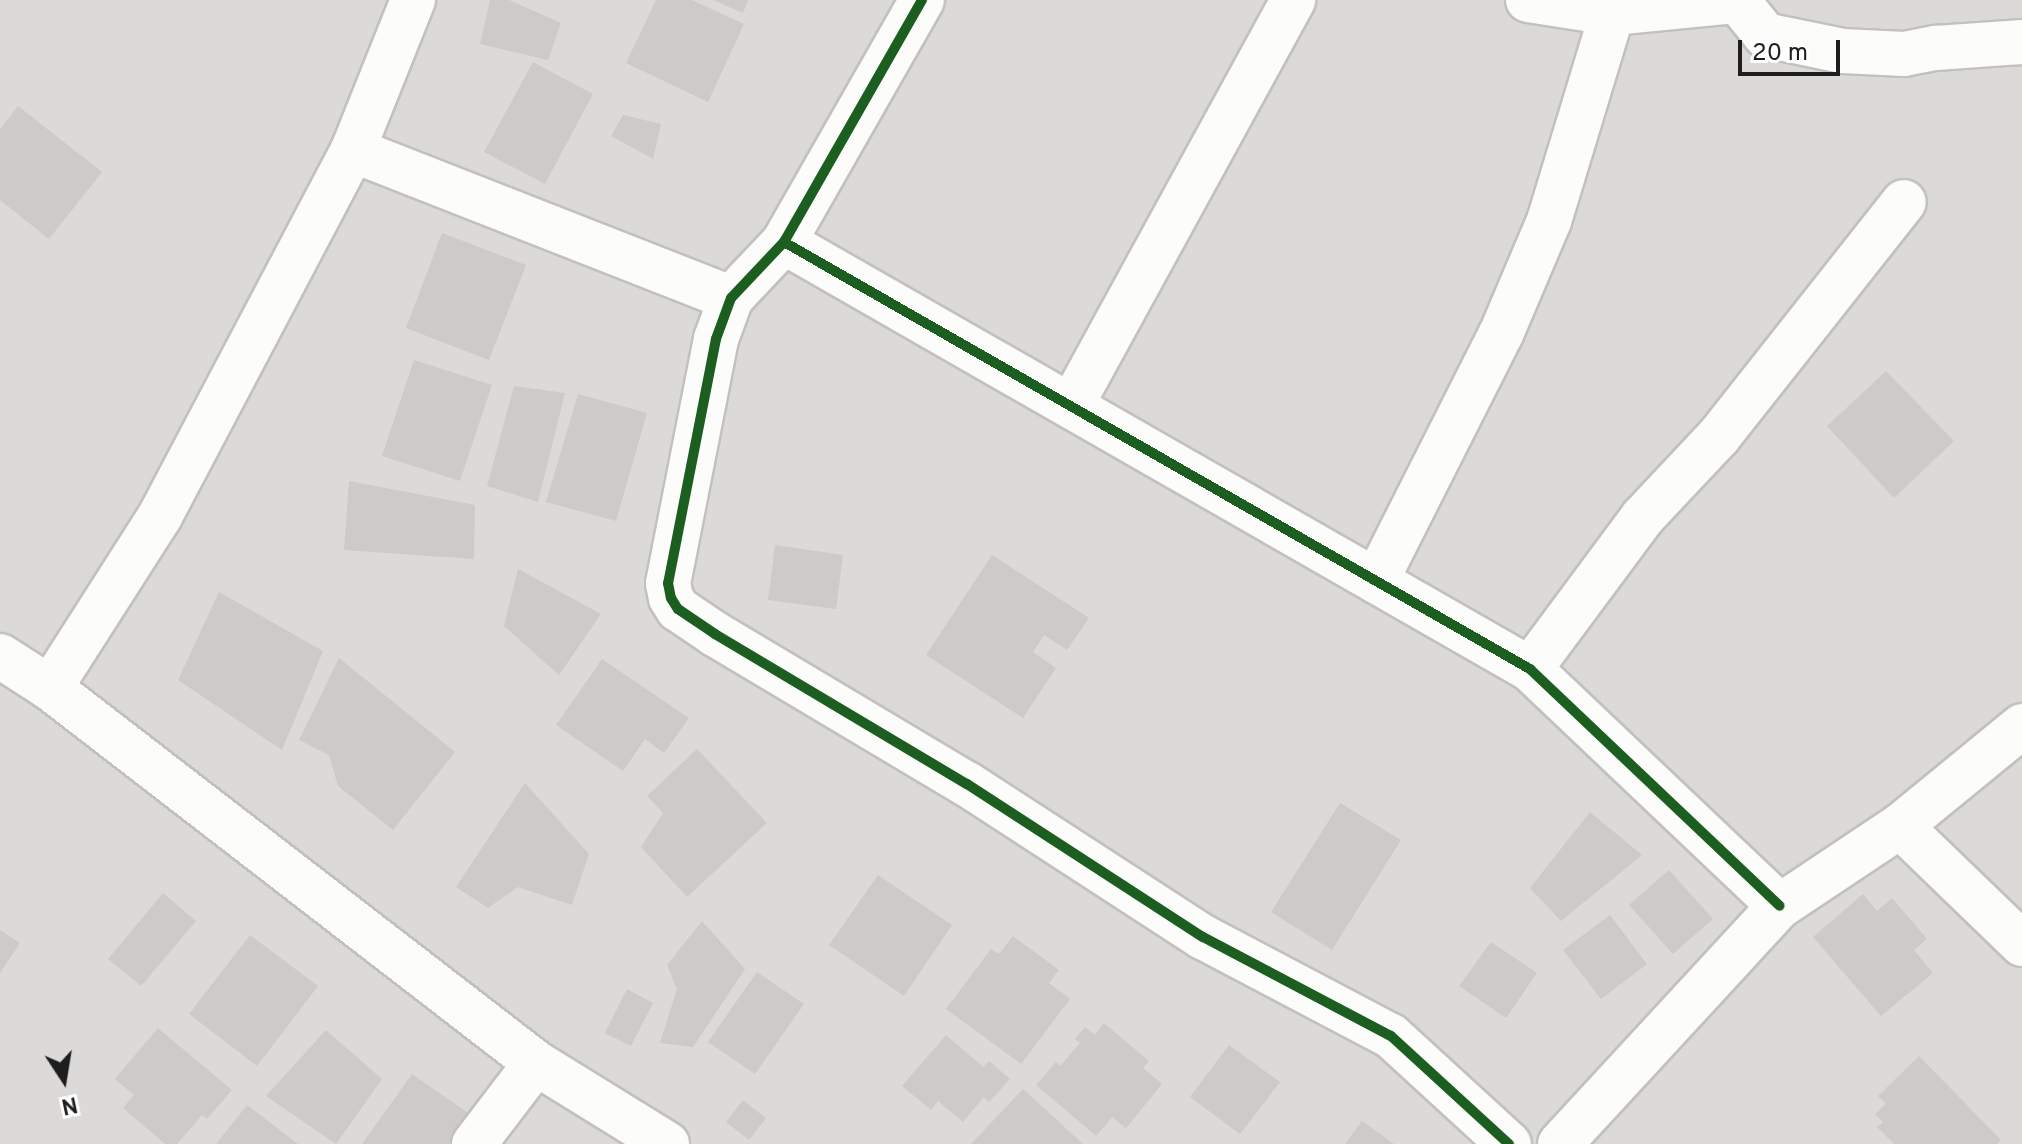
<!DOCTYPE html>
<style>
body{margin:0}
#map{position:relative;width:2022px;height:1144px;overflow:hidden;background:#eceae7;font-family:Overpass,sans-serif}
div>[style]{position:absolute}
[style*='--x']{left:calc(var(--x)*1px);top:calc(var(--y)*1px);width:calc(var(--w)*1px);rotate:calc(var(--a)*1deg)}
.residential>*{inset:0;background:#dbdad8}
.building>*{inset:0;background:#cdcac8}
.roads{filter:drop-shadow(2px 0 #c2c1bf) drop-shadow(-2px 0 #c2c1bf) drop-shadow(0 2px #c2c1bf) drop-shadow(0 -2px #c2c1bf)}
.minor>*{height:44px;margin:-22px;padding:0 22px;transform-origin:22px;border-radius:22px;background:#fcfcfb}
.cycleway>*{height:10px;margin:-5px;padding:0 5px;transform-origin:5px;border-radius:5px;background:#1b5e20}
span{translate:-50% -50%;white-space:nowrap;text-align:center;line-height:1.15;-webkit-text-stroke:8px #fff;paint-order:stroke}
.north{position:absolute;left:24px;top:1040px;width:80px;height:80px;-webkit-text-stroke:6px #fff;paint-order:stroke;rotate:168deg;font-size:22px;font-weight:700;line-height:32px;text-align:center;color:#1e1e1e}
.north::after{content:'';display:block;margin:auto;width:28px;height:36px;background:#1e1e1e;clip-path:polygon(50% 0,100% 100%,50% 72%,0 100%)}
.scale{position:absolute;left:1738px;top:40px;width:102px;height:36px;box-sizing:border-box;border:4px solid #1e1e1e;border-top:0;padding-left:10px;font-size:24px;line-height:28px;white-space:nowrap;color:#1e1e1e;-webkit-text-stroke:6px #fff;paint-order:stroke}
</style>
<div id="map">
<div class="residential">
<div style="clip-path:polygon(0 0,2022px 0,2022px 1144px,0 1144px)"></div>
</div>
<div class="building">
<div style="clip-path:polygon(490px 0,509px 0,561px 23px,548px 60px,480px 44px)"></div>
<div style="clip-path:polygon(656px 0,692px 0,744px 24px,708px 102px,626px 63px)"></div>
<div style="clip-path:polygon(713px 0,748px 0,743px 13px)"></div>
<div style="clip-path:polygon(533px 62px,593px 94px,545px 184px,484px 152px)"></div>
<div style="clip-path:polygon(18px 106px,102px 172px,49px 239px,0 200px,0 129px)"></div>
<div style="clip-path:polygon(623px 115px,661px 124px,653px 159px,611px 136px)"></div>
<div style="clip-path:polygon(442px 233px,526px 265px,489px 360px,406px 328px)"></div>
<div style="clip-path:polygon(414px 360px,492px 385px,460px 481px,382px 456px)"></div>
<div style="clip-path:polygon(1886px 371px,1954px 441px,1894px 498px,1827px 426px)"></div>
<div style="clip-path:polygon(514px 386px,565px 393px,538px 502px,487px 486px)"></div>
<div style="clip-path:polygon(578px 394px,647px 413px,616px 521px,546px 502px)"></div>
<div style="clip-path:polygon(349px 481px,475px 505px,474px 559px,344px 550px)"></div>
<div style="clip-path:polygon(775px 545px,843px 555px,836px 609px,768px 600px)"></div>
<div style="clip-path:polygon(992px 555px,1089px 618px,1067px 650px,1044px 635px,1033px 652px,1056px 668px,1023px 718px,926px 655px)"></div>
<div style="clip-path:polygon(518px 569px,601px 614px,559px 675px,504px 626px)"></div>
<div style="clip-path:polygon(219px 592px,323px 651px,282px 750px,178px 680px)"></div>
<div style="clip-path:polygon(339px 658px,455px 752px,393px 830px,338px 786px,329px 755px,299px 740px)"></div>
<div style="clip-path:polygon(602px 659px,689px 718px,664px 753px,645px 739px,623px 771px,556px 725px)"></div>
<div style="clip-path:polygon(697px 749px,767px 823px,687px 897px,641px 847px,663px 813px,647px 796px)"></div>
<div style="clip-path:polygon(525px 783px,589px 854px,572px 905px,518px 887px,488px 908px,456px 887px)"></div>
<div style="clip-path:polygon(1340px 803px,1401px 840px,1332px 950px,1271px 912px)"></div>
<div style="clip-path:polygon(1590px 812px,1642px 855px,1561px 921px,1530px 888px)"></div>
<div style="clip-path:polygon(1669px 870px,1713px 919px,1673px 954px,1629px 905px)"></div>
<div style="clip-path:polygon(878px 875px,952px 925px,904px 996px,829px 945px)"></div>
<div style="clip-path:polygon(163px 893px,196px 921px,141px 986px,108px 959px)"></div>
<div style="clip-path:polygon(1863px 894px,1877px 911px,1892px 898px,1927px 939px,1914px 950px,1933px 973px,1881px 1016px,1813px 937px)"></div>
<div style="clip-path:polygon(1610px 915px,1647px 964px,1601px 999px,1563px 950px)"></div>
<div style="clip-path:polygon(702px 921px,745px 969px,693px 1047px,660px 1043px,677px 989px,667px 965px)"></div>
<div style="clip-path:polygon(0 930px,20px 943px,0 973px)"></div>
<div style="clip-path:polygon(250px 935px,318px 986px,257px 1066px,189px 1014px)"></div>
<div style="clip-path:polygon(1013px 936px,1059px 970px,1049px 983px,1070px 999px,1021px 1064px,946px 1009px,991px 949px,999px 954px)"></div>
<div style="clip-path:polygon(1491px 942px,1537px 973px,1506px 1018px,1459px 986px)"></div>
<div style="clip-path:polygon(757px 972px,804px 1004px,755px 1074px,708px 1042px)"></div>
<div style="clip-path:polygon(627px 989px,653px 1003px,631px 1046px,605px 1033px)"></div>
<div style="clip-path:polygon(1104px 1023px,1149px 1061px,1143px 1068px,1162px 1084px,1126px 1128px,1112px 1117px,1096px 1136px,1036px 1085px,1056px 1062px,1060px 1066px,1080px 1043px,1075px 1039px,1085px 1027px,1095px 1035px)"></div>
<div style="clip-path:polygon(158px 1028px,232px 1090px,207px 1119px,202px 1115px,177px 1144px,165px 1144px,123px 1108px,134px 1095px,115px 1079px)"></div>
<div style="clip-path:polygon(326px 1030px,382px 1079px,336px 1144px,266px 1096px)"></div>
<div style="clip-path:polygon(946px 1035px,983px 1067px,989px 1061px,1010px 1079px,989px 1102px,984px 1097px,963px 1122px,938px 1101px,931px 1110px,902px 1086px)"></div>
<div style="clip-path:polygon(1229px 1045px,1280px 1082px,1240px 1134px,1190px 1097px)"></div>
<div style="clip-path:polygon(1919px 1056px,2001px 1140px,1997px 1144px,1894px 1144px,1877px 1127px,1883px 1122px,1875px 1114px,1886px 1104px,1878px 1096px)"></div>
<div style="clip-path:polygon(412px 1074px,471px 1115px,451px 1144px,362px 1144px)"></div>
<div style="clip-path:polygon(1023px 1089px,1083px 1144px,971px 1144px)"></div>
<div style="clip-path:polygon(743px 1100px,766px 1118px,749px 1140px,726px 1122px)"></div>
<div style="clip-path:polygon(247px 1105px,298px 1144px,216px 1144px)"></div>
<div style="clip-path:polygon(1362px 1121px,1394px 1144px,1345px 1144px)"></div>
</div>
<div class="roads">
<div class="minor">
<div style="--x:922;--y:0;--w:279;--a:119.7"></div>
<div style="--x:784;--y:242;--w:77;--a:133.4"></div>
<div style="--x:731;--y:298;--w:44;--a:110.1"></div>
<div style="--x:716;--y:339;--w:249;--a:101.1"></div>
<div style="--x:668;--y:583;--w:15;--a:79"></div>
<div style="--x:671;--y:598;--w:13;--a:58"></div>
<div style="--x:678;--y:609;--w:45;--a:34"></div>
<div style="--x:715;--y:634;--w:293;--a:30.8"></div>
<div style="--x:967;--y:784;--w:281;--a:33"></div>
<div style="--x:1203;--y:937;--w:212;--a:27.8"></div>
<div style="--x:1391;--y:1036;--w:160;--a:42.5"></div>
<div style="--x:1528;--y:0;--w:85;--a:8.8"></div>
<div style="--x:1612;--y:13;--w:126;--a:-5.5"></div>
<div style="--x:1737;--y:0;--w:45;--a:51.3"></div>
<div style="--x:1765;--y:35;--w:80;--a:11.6"></div>
<div style="--x:1843;--y:51;--w:61;--a:2.8"></div>
<div style="--x:1904;--y:54;--w:33;--a:-11"></div>
<div style="--x:1936;--y:48;--w:86;--a:-4"></div>
<div style="--x:353;--y:150;--w:406;--a:21.4"></div>
<div style="--x:784;--y:242;--w:860;--a:29.79"></div>
<div style="--x:1530;--y:669;--w:344;--a:43.5"></div>
<div style="--x:1071;--y:406;--w:463;--a:-61.3"></div>
<div style="--x:1376;--y:581;--w:277;--a:-63.2"></div>
<div style="--x:1501;--y:334;--w:123;--a:-67"></div>
<div style="--x:1549;--y:221;--w:217;--a:-73.1"></div>
<div style="--x:0;--y:656;--w:59;--a:32.6"></div>
<div style="--x:50;--y:688;--w:614;--a:37.65"></div>
<div style="--x:536;--y:1063;--w:154;--a:31.7"></div>
<div style="--x:1530;--y:669;--w:188;--a:-53.4"></div>
<div style="--x:1642;--y:518;--w:112;--a:-46.8"></div>
<div style="--x:1719;--y:436;--w:298;--a:-51.7"></div>
<div style="--x:50;--y:688;--w:204;--a:-57.4"></div>
<div style="--x:160;--y:516;--w:414;--a:-62.2"></div>
<div style="--x:353;--y:150;--w:162;--a:-68.2"></div>
<div style="--x:1900;--y:826;--w:158;--a:-39.3"></div>
<div style="--x:474;--y:1144;--w:102;--a:-52.6"></div>
<div style="--x:1560;--y:1144;--w:324;--a:-47.3"></div>
<div style="--x:1780;--y:906;--w:144;--a:-33.7"></div>
<div style="--x:1900;--y:826;--w:170;--a:44"></div>
</div>
</div>
<div class="cycleway">
<div style="--x:922;--y:0;--w:279;--a:119.7"></div>
<div style="--x:784;--y:242;--w:77;--a:133.4"></div>
<div style="--x:731;--y:298;--w:44;--a:110.1"></div>
<div style="--x:716;--y:339;--w:249;--a:101.1"></div>
<div style="--x:668;--y:583;--w:15;--a:79"></div>
<div style="--x:671;--y:598;--w:13;--a:58"></div>
<div style="--x:678;--y:609;--w:45;--a:34"></div>
<div style="--x:715;--y:634;--w:293;--a:30.8"></div>
<div style="--x:967;--y:784;--w:281;--a:33"></div>
<div style="--x:1203;--y:937;--w:212;--a:27.8"></div>
<div style="--x:1391;--y:1036;--w:160;--a:42.5"></div>
<div style="--x:784;--y:242;--w:860;--a:29.79"></div>
<div style="--x:1530;--y:669;--w:344;--a:43.5"></div>
</div>
<div class="north">N</div>
<div class="scale">20 m</div>
</div>
